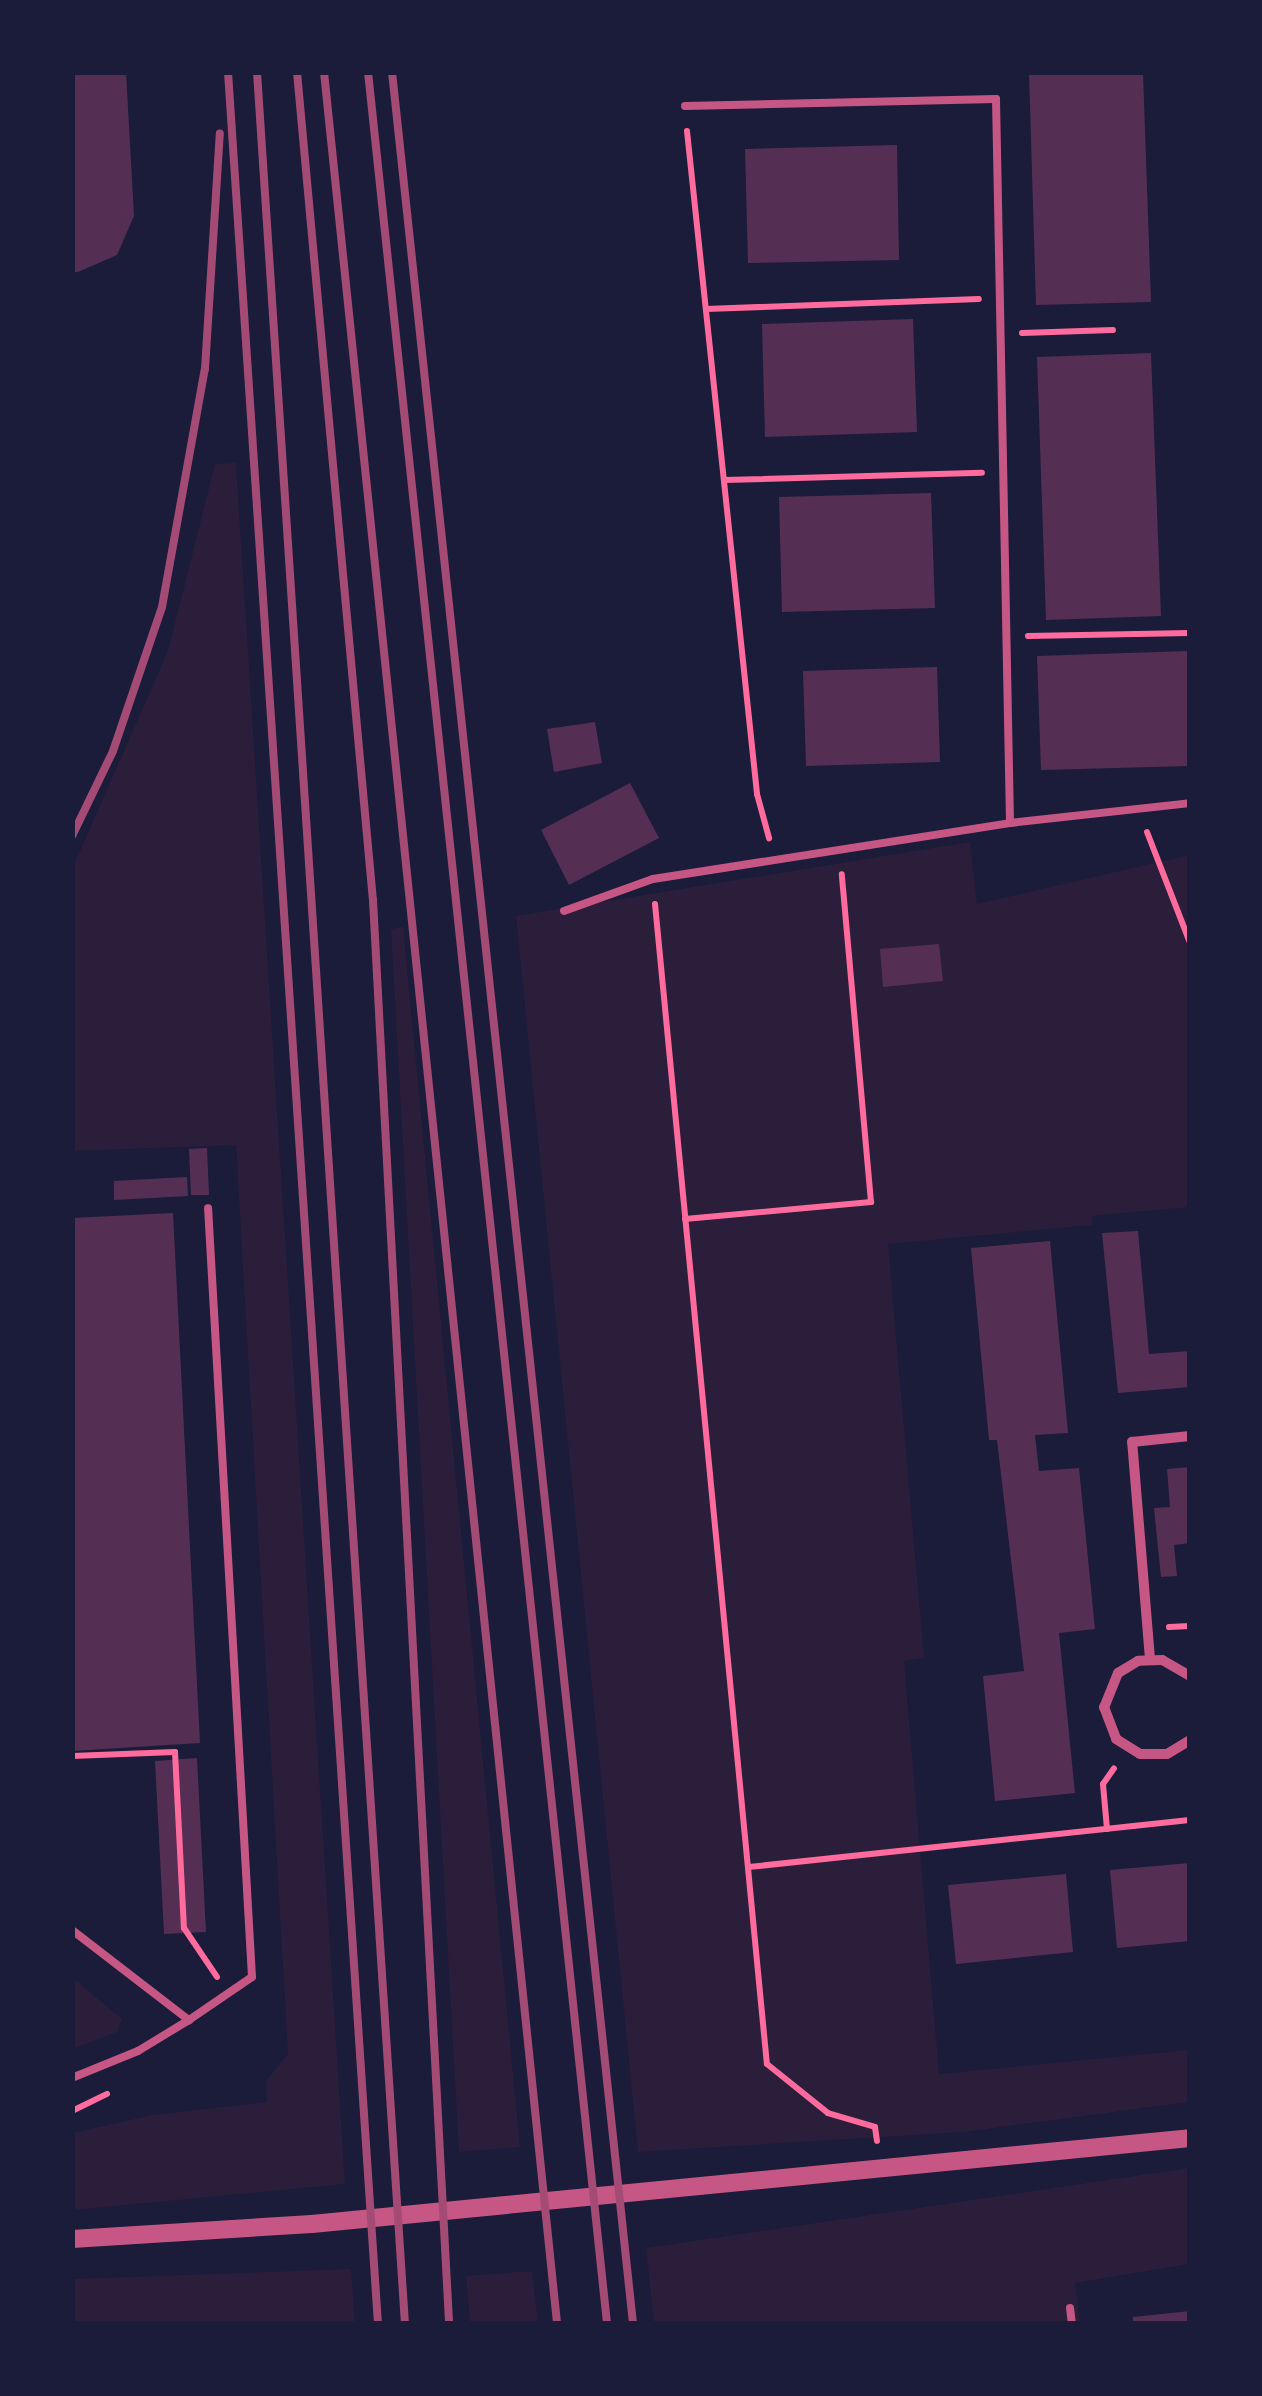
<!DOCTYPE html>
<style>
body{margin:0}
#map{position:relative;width:1262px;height:2396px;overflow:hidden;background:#1b1b3a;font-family:Lora,serif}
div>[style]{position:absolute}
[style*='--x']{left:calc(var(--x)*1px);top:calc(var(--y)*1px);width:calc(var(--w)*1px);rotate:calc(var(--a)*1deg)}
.green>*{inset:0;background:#2a1e3b}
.building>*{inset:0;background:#542f53}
.path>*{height:6px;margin:-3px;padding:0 3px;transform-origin:3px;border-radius:3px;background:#ff6b9d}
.service>*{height:8px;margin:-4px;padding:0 4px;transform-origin:4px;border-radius:4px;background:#c65784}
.minor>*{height:10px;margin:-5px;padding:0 5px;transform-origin:5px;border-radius:5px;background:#c65784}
.tertiary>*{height:18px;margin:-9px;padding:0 9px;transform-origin:9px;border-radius:9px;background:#c65784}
.rail>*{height:8px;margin:-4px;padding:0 4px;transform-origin:4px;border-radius:4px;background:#a44b75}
span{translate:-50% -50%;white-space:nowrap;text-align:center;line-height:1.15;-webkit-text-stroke:10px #1b1b3a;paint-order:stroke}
.frame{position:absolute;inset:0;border:75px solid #1b1b3a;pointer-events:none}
</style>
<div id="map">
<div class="green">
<div style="clip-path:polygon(236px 463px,345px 2184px,73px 2210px,73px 2133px,152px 2115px,267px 2102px,266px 2081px,288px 2054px,236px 1145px,72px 1151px,73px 867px,168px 651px,215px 464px)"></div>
<div style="clip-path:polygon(970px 842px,977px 904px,1189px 855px,1189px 1207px,1092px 1216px,1092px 1225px,888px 1244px,924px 1658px,904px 1661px,939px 2074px,1189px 2050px,1189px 2102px,963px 2132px,638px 2152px,516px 916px)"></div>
<div style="clip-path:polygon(403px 927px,520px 2147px,459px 2152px,391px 929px)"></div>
<div style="clip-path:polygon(73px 1978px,122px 2019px,117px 2032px,73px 2049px)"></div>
<div style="clip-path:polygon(1189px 2168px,1189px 2264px,1075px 2283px,1080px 2323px,654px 2323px,646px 2248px)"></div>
<div style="clip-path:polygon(351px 2269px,355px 2323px,73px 2323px,73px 2279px)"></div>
<div style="clip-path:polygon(532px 2271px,538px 2323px,470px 2323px,466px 2276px)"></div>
</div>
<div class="building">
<div style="clip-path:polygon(72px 72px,126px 72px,134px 216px,117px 255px,78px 272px,72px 272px)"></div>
<div style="clip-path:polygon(1029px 72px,1143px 72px,1151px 302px,1036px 305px)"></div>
<div style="clip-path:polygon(897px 145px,899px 260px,748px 263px,745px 149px)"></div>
<div style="clip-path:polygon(913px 319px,917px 432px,765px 437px,762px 324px)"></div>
<div style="clip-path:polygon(1151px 353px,1161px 616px,1046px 620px,1037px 357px)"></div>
<div style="clip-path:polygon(931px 493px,935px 608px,782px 612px,779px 497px)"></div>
<div style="clip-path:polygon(1188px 651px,1190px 766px,1041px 770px,1037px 656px)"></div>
<div style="clip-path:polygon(937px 667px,940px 762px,806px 766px,803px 671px)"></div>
<div style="clip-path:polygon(595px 722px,602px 763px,554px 772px,547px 729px)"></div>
<div style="clip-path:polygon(630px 783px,659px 838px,569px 885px,541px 830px)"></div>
<div style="clip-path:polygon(939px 944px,943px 981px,883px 987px,880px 949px)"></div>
<div style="clip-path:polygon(207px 1148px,209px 1195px,191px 1195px,189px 1149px)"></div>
<div style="clip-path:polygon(187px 1177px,188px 1196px,114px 1200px,114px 1181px)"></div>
<div style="clip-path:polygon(173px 1213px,200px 1743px,72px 1751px,72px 1218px)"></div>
<div style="clip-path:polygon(1138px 1231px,1149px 1354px,1190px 1351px,1190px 1387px,1118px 1393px,1102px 1233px)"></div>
<div style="clip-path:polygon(1050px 1241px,1068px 1433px,1035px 1435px,1039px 1471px,1079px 1468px,1095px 1629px,1059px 1633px,1075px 1793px,995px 1801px,983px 1676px,1024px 1671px,997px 1440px,989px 1440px,971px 1248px)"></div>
<div style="clip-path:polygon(1190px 1467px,1190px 1543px,1174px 1545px,1177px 1576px,1161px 1577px,1154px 1508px,1170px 1507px,1167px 1469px)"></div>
<div style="clip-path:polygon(197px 1758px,206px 1932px,164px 1934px,155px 1761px)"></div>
<div style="clip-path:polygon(1190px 1863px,1190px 1941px,1117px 1948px,1110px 1870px)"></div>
<div style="clip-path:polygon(1066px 1874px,1073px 1952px,956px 1964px,948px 1885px)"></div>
<div style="clip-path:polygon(1190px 2311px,1190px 2324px,1133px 2324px,1133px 2317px)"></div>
</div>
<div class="path">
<div style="--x:687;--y:131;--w:667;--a:83.97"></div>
<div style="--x:757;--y:794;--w:46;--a:74.7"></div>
<div style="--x:706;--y:309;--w:273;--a:-2.1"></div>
<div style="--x:1022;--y:333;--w:91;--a:-1.9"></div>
<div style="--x:724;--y:480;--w:258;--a:-1.6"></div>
<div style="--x:1028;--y:636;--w:162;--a:-1.1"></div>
<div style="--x:1147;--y:832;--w:119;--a:68.8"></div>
<div style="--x:655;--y:904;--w:1165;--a:84.49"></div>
<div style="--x:767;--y:2064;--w:78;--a:38.8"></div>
<div style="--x:828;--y:2113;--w:49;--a:16.6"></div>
<div style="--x:875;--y:2127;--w:14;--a:82"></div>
<div style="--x:685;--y:1219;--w:187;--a:-5.2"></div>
<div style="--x:871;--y:1202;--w:329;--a:-95.1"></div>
<div style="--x:1169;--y:1627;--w:21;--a:-3"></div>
<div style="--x:72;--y:1756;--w:103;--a:-2.2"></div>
<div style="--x:175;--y:1752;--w:176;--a:87.1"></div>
<div style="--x:184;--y:1928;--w:59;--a:56"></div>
<div style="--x:1107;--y:1829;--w:45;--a:-95.1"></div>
<div style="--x:1103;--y:1784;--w:19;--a:-55"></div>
<div style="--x:749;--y:1867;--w:443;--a:-6.1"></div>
<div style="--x:72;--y:2111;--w:39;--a:-26"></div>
</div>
<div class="service">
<div style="--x:685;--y:106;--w:311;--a:-1.3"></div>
<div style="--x:996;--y:99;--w:724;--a:88.89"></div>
<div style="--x:564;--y:911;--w:95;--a:-19.8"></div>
<div style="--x:653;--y:879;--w:361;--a:-8.9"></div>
<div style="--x:1010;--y:823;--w:181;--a:-6.3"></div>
<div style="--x:72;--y:1930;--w:148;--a:37.6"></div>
<div style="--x:189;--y:2020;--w:60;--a:148.7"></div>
<div style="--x:138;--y:2051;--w:71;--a:157.8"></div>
<div style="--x:189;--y:2020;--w:76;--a:-34.3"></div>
<div style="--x:252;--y:1977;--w:770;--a:-93.27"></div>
<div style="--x:1070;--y:2308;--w:16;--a:83"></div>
</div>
<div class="minor">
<div style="--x:1150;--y:1659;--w:218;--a:-94.7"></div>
<div style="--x:1132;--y:1442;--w:58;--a:-5.9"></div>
<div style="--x:1190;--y:1676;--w:32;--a:-150"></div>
<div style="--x:1162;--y:1660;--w:24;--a:178"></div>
<div style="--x:1138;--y:1661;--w:23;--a:149"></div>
<div style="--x:1118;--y:1673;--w:37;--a:112"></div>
<div style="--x:1104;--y:1707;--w:34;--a:69"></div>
<div style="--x:1116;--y:1739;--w:28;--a:32"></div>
<div style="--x:1140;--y:1754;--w:27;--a:0"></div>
<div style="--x:1167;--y:1754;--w:27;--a:-31"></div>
</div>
<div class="tertiary">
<div style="--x:72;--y:2239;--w:240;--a:-3.6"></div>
<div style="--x:312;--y:2224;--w:882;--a:-5.59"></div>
</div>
<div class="rail">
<div style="--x:228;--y:72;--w:2257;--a:86.19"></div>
<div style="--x:257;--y:72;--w:2257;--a:86.24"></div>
<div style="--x:297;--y:72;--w:831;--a:84.76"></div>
<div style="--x:373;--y:900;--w:1426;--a:86.94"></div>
<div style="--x:324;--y:72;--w:2264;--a:84.09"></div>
<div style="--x:368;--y:72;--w:2265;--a:83.94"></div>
<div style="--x:392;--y:72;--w:2265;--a:83.89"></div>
<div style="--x:72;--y:836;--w:94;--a:-64.2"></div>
<div style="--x:113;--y:751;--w:152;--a:-71.2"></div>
<div style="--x:162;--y:607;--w:242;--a:-79.8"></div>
<div style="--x:205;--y:369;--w:236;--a:-86.4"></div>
</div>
<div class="frame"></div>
</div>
